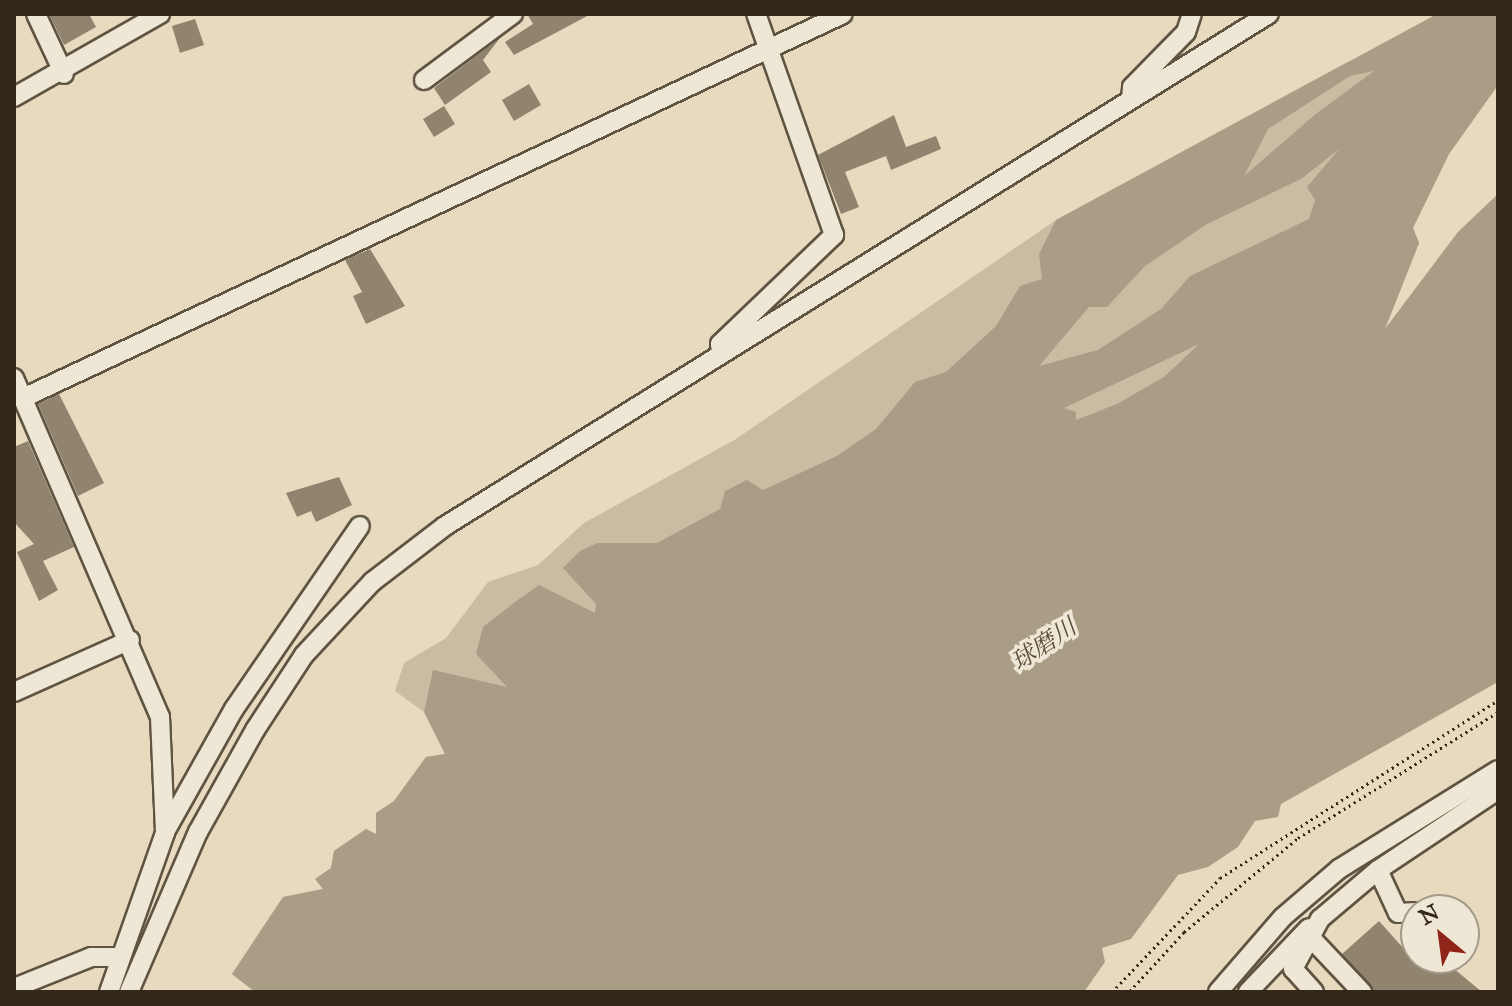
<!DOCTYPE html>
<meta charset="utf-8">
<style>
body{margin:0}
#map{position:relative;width:1512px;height:1006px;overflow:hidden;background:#e7dabe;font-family:"IM FELL Great Primer","Noto Serif JP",serif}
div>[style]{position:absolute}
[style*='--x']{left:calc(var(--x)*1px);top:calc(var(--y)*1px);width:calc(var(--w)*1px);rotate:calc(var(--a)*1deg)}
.green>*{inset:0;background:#c8bca2}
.water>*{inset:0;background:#a99d86}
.building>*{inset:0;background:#90846e}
.path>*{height:3px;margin-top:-1.5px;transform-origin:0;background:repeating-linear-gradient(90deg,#322718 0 2px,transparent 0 6px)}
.roads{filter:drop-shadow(2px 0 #5f5442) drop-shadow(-2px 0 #5f5442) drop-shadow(0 2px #5f5442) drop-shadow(0 -2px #5f5442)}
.minor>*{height:18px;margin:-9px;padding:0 9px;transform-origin:9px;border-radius:9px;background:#efe7d5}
span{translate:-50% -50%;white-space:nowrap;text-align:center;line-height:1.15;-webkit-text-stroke:7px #efe7d5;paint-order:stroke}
.water-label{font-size:24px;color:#564a39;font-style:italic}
.frame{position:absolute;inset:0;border:16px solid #322718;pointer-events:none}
.north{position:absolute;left:1400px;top:894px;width:80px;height:80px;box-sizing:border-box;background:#efe7d5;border:2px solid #a39a89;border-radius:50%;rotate:331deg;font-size:22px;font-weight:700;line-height:32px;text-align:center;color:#322718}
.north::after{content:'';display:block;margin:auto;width:28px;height:36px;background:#8f2418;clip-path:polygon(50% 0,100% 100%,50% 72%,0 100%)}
</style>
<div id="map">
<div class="green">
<div style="clip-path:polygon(1349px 61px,1377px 70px,1320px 112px,1498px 85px,1449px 154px,1413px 228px,1419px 243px,1385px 329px,1458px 232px,1498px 194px,1498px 343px,255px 992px,232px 974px,283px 897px,323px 889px,315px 879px,331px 868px,334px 851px,366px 829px,376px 834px,376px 813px,394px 801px,426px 757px,445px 754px,424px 712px,395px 691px,404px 663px,446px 638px,488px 582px,538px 565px,584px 523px,736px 439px,1056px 220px)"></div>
</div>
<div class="water">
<div style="clip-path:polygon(evenodd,1437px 14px,1498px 14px,1498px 85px,1449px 154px,1413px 228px,1419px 243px,1385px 329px,1458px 232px,1498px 194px,1498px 682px,1281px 804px,1278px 817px,1255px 821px,1238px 847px,1208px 867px,1178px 875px,1131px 939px,1102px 948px,1105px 962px,1084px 992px,255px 992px,232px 974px,283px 897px,323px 889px,315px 879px,331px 868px,334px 851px,366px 829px,376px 834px,376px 813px,394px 801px,426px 757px,445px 754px,424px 712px,433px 670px,507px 687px,476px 654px,483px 627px,515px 602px,539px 585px,595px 613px,596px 604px,563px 568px,580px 551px,597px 543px,657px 543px,720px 509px,725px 491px,747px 480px,763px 490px,837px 456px,876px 429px,915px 382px,946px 372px,996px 326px,1020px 286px,1042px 279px,1039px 254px,1056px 220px,1437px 14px,1374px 71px,1317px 113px,1244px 176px,1268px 129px,1350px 76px,1374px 71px,1437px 14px,1339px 149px,1307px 187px,1315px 200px,1309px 219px,1190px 276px,1161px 309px,1098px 350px,1039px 366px,1089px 307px,1107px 307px,1145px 266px,1207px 224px,1301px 179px,1339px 149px,1437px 14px,1199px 344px,1164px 377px,1117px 404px,1076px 420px,1076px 412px,1064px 408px,1199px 344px)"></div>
</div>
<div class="building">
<div style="clip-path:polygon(49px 14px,89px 14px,96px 27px,64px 45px)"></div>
<div style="clip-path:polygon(527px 14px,591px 14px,514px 55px,505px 42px,533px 24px)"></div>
<div style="clip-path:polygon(195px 19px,204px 45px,180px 53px,172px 26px)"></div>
<div style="clip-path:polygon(500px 38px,483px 60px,491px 72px,445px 105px,434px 88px)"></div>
<div style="clip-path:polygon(529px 84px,541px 105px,514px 121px,502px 100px)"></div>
<div style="clip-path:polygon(444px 106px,455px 124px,434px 137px,423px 119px)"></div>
<div style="clip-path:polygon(894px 115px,906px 147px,936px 136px,941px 149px,891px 170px,886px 156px,845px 172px,859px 207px,841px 214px,818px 155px)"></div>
<div style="clip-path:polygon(370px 249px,405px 306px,366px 324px,353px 296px,362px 292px,345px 260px)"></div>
<div style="clip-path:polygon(59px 394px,104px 483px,78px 496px,38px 404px)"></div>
<div style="clip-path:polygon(28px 441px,74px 547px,43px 561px,58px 590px,39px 601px,17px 552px,34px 544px,14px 522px,14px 447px)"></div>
<div style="clip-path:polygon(339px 477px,352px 505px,316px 522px,311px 511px,297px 517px,286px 493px)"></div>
<div style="clip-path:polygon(1379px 921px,1413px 959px,1441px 958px,1482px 992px,1374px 992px,1342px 954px)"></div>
</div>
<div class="path">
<div style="--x:1130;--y:991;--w:80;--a:-47.5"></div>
<div style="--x:1184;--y:932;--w:148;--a:-39.5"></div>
<div style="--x:1298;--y:838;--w:236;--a:-32.2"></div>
<div style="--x:1112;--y:992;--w:157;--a:-46.5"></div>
<div style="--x:1220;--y:878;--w:330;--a:-32.6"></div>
</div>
<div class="roads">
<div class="minor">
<div style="--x:36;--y:14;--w:66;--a:65"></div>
<div style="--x:424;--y:80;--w:111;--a:-36.6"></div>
<div style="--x:14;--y:97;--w:168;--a:-29.6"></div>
<div style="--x:1131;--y:99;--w:12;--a:-85"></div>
<div style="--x:1132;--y:87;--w:77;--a:-45.5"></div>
<div style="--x:1186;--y:32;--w:19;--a:-72"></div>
<div style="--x:721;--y:352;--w:8;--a:-97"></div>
<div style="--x:720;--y:344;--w:158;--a:-43.7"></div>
<div style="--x:834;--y:235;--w:234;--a:-109.4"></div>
<div style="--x:14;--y:378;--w:369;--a:66.7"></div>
<div style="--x:160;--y:717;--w:116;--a:87.5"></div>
<div style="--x:165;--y:833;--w:169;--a:109.4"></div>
<div style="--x:23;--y:398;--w:905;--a:-25.09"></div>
<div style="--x:14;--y:692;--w:127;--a:-24.1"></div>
<div style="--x:166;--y:830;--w:139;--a:-60.7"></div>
<div style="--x:234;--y:709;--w:222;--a:-55.5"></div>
<div style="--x:1378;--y:870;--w:47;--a:65.1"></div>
<div style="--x:1398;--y:913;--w:18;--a:-3"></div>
<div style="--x:1310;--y:937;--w:76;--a:46.6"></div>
<div style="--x:14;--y:988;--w:83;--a:-21.9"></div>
<div style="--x:91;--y:957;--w:29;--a:0"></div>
<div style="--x:129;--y:992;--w:174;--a:-66.7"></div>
<div style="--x:198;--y:832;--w:117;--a:-60.8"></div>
<div style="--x:255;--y:730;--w:90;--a:-56.8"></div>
<div style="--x:304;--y:655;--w:100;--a:-47"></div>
<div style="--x:372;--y:582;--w:92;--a:-37.5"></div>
<div style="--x:445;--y:526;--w:970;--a:-31.86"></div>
<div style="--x:1218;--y:992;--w:99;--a:-49.1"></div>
<div style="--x:1283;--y:917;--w:74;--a:-40.6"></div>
<div style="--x:1339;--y:869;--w:187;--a:-31.9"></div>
<div style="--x:1248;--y:992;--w:88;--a:-46.4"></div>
<div style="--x:1314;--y:992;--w:31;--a:-132"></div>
<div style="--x:1293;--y:969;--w:57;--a:-61.6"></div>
<div style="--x:1320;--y:919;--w:76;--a:-40.2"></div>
<div style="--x:1378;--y:870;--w:144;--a:-33.7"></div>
</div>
</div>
<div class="water-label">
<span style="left:1044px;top:645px;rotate:-34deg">球磨川</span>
</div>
<div class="frame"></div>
<div class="north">N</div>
</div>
